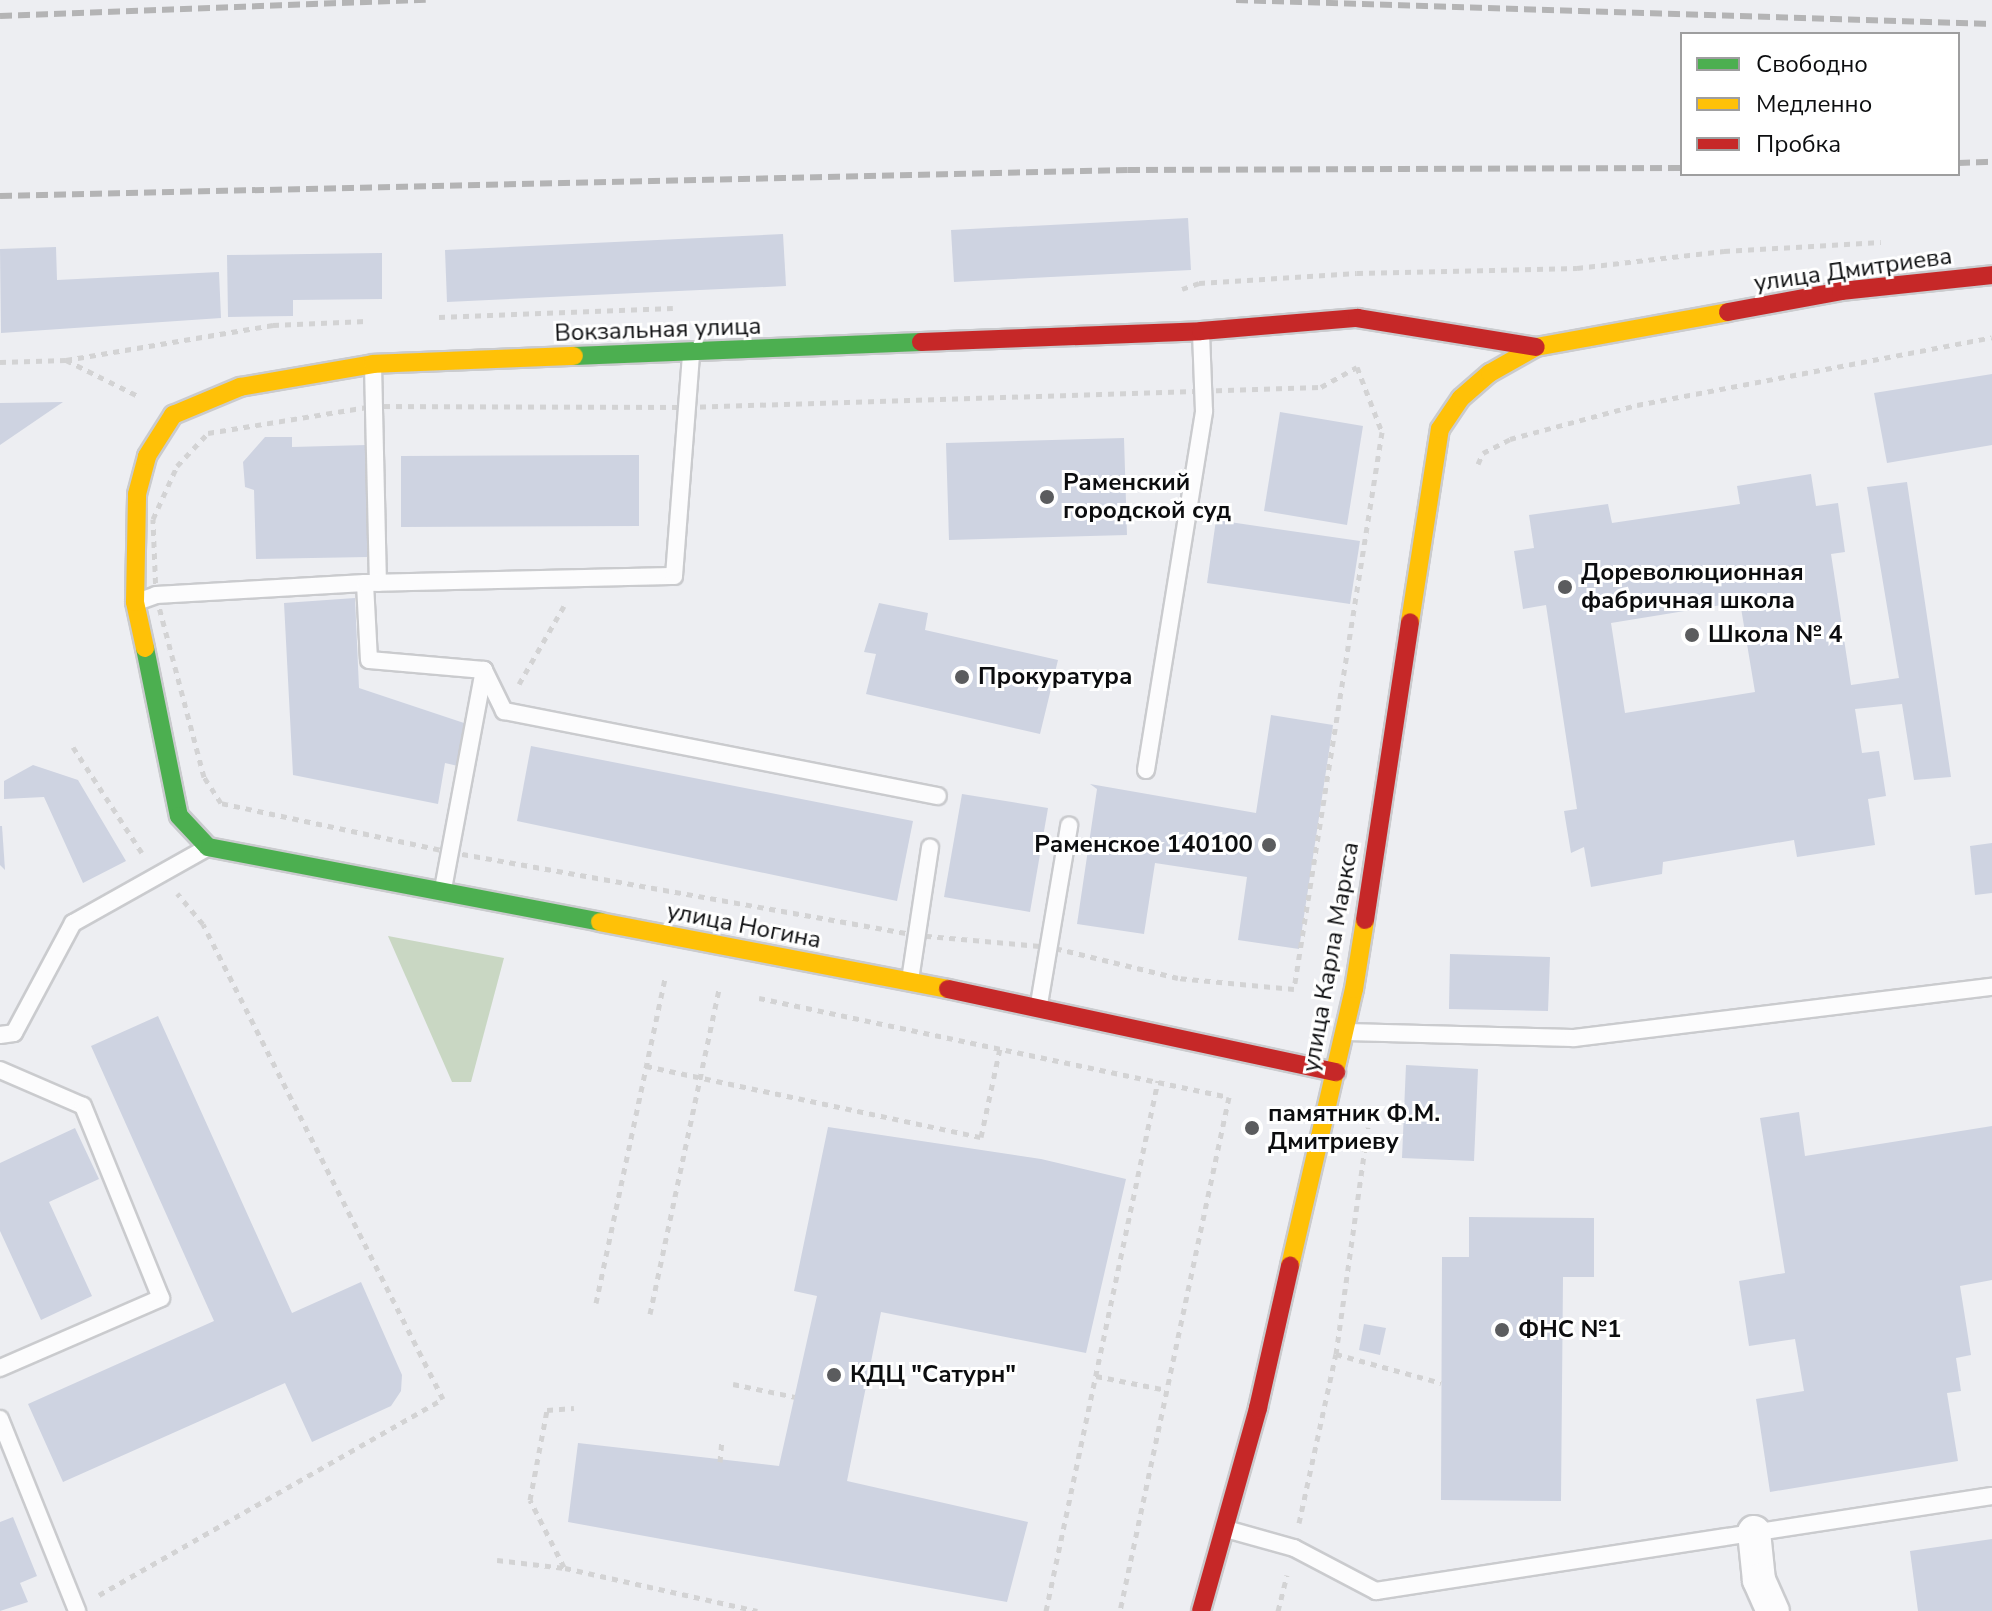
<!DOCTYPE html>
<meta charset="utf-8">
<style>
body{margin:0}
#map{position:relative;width:1992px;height:1611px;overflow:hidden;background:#edeef2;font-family:"Nunito Sans",sans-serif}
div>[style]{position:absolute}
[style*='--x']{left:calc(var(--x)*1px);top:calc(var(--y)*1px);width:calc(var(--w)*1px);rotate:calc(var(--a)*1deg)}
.green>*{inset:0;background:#c9d7c3}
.building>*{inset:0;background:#ced3e1}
.path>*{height:5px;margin-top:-2.5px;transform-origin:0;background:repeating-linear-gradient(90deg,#d3d3d4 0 6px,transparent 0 12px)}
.roads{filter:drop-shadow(2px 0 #cacbce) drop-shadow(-2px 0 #cacbce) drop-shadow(0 2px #cacbce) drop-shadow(0 -2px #cacbce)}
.lane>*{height:16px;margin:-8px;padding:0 8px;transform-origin:8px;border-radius:8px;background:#fcfcfd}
.street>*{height:32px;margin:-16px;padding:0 16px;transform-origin:16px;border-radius:16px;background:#fcfcfd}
.fast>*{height:18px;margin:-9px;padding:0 9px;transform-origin:9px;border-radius:9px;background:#4caf50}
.slow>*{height:18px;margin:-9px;padding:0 9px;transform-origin:9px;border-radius:9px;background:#ffc107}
.jam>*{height:18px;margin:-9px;padding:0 9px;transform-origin:9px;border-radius:9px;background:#c62828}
.rail>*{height:6px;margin-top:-3px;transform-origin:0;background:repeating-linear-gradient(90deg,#b4b4b5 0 12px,transparent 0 18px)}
.dots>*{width:22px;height:22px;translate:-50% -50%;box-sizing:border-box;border:4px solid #fff;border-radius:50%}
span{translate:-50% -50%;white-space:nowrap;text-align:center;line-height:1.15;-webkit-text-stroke:6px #fff;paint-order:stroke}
.street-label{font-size:24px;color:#0c0d0f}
.poi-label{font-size:24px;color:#0c0d0f;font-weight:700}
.left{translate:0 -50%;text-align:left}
.right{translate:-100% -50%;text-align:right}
.legend{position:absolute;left:1680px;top:32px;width:280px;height:144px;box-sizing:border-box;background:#fff;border:2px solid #9e9e9f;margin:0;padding:10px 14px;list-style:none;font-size:24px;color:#0c0d0f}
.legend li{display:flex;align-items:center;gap:16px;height:40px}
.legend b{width:40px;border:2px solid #9e9e9f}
</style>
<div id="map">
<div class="green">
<div style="clip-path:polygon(388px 936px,504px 958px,471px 1082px,452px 1082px)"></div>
</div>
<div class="building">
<div style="clip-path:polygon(1188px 218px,1191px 270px,954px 282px,951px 230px)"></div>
<div style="clip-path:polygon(783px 234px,786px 286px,447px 302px,445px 250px)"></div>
<div style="clip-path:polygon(56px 247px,57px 280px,219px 272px,221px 318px,1px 333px,0 249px)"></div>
<div style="clip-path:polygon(382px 253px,382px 299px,293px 300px,293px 316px,228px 317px,227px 255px)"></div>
<div style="clip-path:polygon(1992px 374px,1992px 445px,1887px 463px,1874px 393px)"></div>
<div style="clip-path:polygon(63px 402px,0 445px,0 403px)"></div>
<div style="clip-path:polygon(1280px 412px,1363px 426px,1347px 525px,1264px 511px)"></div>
<div style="clip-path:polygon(265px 437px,292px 437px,292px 447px,366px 445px,368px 557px,256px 559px,254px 490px,245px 487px,243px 462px)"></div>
<div style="clip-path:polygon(1124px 438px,1127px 535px,949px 540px,946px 443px)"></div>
<div style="clip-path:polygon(639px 455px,639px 526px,401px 527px,401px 456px)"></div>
<div style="clip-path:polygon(evenodd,1811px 474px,1816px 506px,1838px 503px,1845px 552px,1831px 554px,1851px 685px,1899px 678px,1867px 487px,1907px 482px,1951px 777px,1914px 780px,1902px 704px,1855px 709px,1862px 753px,1879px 751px,1886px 796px,1868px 799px,1875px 845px,1797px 857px,1794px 840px,1663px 862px,1662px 874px,1591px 887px,1584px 847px,1571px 853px,1564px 811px,1577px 809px,1546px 605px,1523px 609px,1514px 551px,1534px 548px,1529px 515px,1608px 504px,1612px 523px,1740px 504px,1737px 486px,1811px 474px,1740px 602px,1755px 692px,1625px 713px,1611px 623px,1740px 602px)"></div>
<div style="clip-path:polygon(1216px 520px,1360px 541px,1350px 604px,1207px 583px)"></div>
<div style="clip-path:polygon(355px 598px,359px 688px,467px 724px,458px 766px,445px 763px,438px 804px,293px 775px,284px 603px)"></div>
<div style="clip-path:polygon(879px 603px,928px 613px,925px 630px,1058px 660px,1040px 734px,866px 694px,876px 654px,864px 652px)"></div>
<div style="clip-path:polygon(1271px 715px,1333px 725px,1299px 949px,1238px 940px,1247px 877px,1155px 863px,1144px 934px,1077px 924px,1097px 789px,1090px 784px,1256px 813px)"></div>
<div style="clip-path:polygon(531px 746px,913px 821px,897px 901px,517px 821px)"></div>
<div style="clip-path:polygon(33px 765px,78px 780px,126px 861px,83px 883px,44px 797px,4px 799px,4px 781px)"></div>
<div style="clip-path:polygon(962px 794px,1048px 808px,1030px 912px,944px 897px)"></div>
<div style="clip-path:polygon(0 826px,2px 826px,5px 870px,0 865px)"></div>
<div style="clip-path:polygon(1992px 843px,1992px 893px,1975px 895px,1970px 846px)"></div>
<div style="clip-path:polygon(1450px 954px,1550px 957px,1548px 1011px,1449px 1009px)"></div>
<div style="clip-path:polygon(158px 1016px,292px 1313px,361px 1282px,402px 1375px,401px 1391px,391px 1406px,312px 1442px,285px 1383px,63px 1482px,28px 1404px,214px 1321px,91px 1046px)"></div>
<div style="clip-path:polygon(1406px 1065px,1478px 1069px,1474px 1161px,1402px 1158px)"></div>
<div style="clip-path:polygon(1799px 1112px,1805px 1156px,1992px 1126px,1992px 1280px,1960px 1286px,1971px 1355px,1956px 1358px,1961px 1391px,1947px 1393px,1958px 1461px,1770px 1492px,1756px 1399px,1804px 1391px,1795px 1339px,1749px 1346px,1739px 1281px,1785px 1273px,1760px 1118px)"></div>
<div style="clip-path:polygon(828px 1127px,1041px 1159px,1126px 1179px,1086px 1353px,881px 1312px,847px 1481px,1028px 1522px,1007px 1602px,568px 1522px,578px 1443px,779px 1466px,817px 1296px,794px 1291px)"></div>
<div style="clip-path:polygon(75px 1128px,99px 1179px,49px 1202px,92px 1296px,41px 1320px,0 1231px,0 1163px)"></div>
<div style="clip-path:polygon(1469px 1217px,1594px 1218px,1594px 1277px,1563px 1277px,1561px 1501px,1441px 1500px,1442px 1257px,1469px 1257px)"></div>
<div style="clip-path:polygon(1364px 1324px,1386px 1328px,1380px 1355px,1359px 1350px)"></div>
<div style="clip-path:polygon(13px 1517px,37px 1576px,20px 1583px,28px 1602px,0 1611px,0 1522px)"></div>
<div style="clip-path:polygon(1992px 1539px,1992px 1611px,1918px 1611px,1910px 1551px)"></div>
</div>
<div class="path">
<div style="--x:1182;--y:289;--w:18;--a:-19"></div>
<div style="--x:1199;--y:283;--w:158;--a:-3.6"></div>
<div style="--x:1357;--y:273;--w:220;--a:-1.3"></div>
<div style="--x:1577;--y:268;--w:148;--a:-6.6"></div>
<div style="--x:1724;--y:251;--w:157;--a:-3.3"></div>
<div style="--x:439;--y:317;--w:234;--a:-2.2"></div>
<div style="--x:66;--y:360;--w:210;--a:-9.6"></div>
<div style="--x:273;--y:325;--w:93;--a:-2.5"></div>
<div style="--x:0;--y:362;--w:66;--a:-1.7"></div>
<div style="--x:66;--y:360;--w:80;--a:26.6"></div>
<div style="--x:1357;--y:367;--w:70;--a:69"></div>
<div style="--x:1382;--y:432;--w:564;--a:98.98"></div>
<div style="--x:1294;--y:989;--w:117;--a:-174.6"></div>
<div style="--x:1178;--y:978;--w:131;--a:-166.3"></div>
<div style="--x:1051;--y:947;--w:135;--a:-174.9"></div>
<div style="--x:917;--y:935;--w:473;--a:-169.9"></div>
<div style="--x:451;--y:852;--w:235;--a:-168"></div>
<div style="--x:221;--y:803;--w:31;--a:-123"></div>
<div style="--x:204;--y:777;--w:188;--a:-104.8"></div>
<div style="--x:156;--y:595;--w:76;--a:-92.3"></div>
<div style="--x:153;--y:519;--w:58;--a:-65.6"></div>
<div style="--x:177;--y:466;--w:45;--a:-46.8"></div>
<div style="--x:208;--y:433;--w:166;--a:-9.3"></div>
<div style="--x:372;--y:406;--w:316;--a:0.2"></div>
<div style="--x:688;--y:407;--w:633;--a:-1.81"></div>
<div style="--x:1321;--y:387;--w:41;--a:-29.1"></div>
<div style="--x:1478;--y:464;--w:12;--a:-66"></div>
<div style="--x:1483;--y:453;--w:30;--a:-27"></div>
<div style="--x:1510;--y:439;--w:131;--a:-15"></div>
<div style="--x:1637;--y:405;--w:361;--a:-10.8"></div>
<div style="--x:519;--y:684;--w:90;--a:-60"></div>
<div style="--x:73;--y:747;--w:126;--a:56.9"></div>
<div style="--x:759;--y:998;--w:480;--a:11.9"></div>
<div style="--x:1229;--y:1097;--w:525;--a:101.97"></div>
<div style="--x:646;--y:1066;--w:342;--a:12"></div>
<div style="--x:981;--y:1137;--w:91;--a:-77.9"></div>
<div style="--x:596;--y:1303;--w:335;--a:-78"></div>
<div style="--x:650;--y:1314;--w:335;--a:-78"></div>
<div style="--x:1336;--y:1354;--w:109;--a:15.4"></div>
<div style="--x:1096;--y:1376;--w:72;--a:11.2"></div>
<div style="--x:733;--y:1384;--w:63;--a:11.8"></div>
<div style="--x:720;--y:1462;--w:23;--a:-85"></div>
<div style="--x:1299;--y:1523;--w:173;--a:-77.7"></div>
<div style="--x:1336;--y:1354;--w:229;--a:-82"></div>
<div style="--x:497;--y:1560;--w:68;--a:6.7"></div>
<div style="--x:565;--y:1568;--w:197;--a:12.6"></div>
<div style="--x:564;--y:1567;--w:75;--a:-116.9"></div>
<div style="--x:530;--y:1500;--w:92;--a:-79.3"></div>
<div style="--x:547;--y:1410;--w:27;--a:-4"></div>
<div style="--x:99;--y:1595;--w:396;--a:-29.7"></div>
<div style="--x:443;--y:1399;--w:532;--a:-116.81"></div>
<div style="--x:203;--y:924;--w:40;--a:-130"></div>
<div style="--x:1046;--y:1611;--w:542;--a:-78.07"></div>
<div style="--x:1278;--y:1611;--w:37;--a:-76"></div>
</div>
<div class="roads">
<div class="lane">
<div style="--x:373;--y:365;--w:218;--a:88.7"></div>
<div style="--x:137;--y:602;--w:20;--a:-20"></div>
<div style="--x:156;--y:595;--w:209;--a:-3.3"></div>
<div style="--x:484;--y:670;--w:115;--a:-175"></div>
<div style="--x:369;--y:660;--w:77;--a:-93"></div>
<div style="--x:365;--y:583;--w:309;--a:-1.3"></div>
<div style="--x:674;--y:576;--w:223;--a:-85.6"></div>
<div style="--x:1146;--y:770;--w:364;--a:-80.8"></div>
<div style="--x:1204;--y:411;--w:78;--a:-92.2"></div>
<div style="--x:443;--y:889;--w:223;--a:-79.4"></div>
<div style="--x:484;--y:670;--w:46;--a:64"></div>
<div style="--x:504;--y:711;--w:442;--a:11.1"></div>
<div style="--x:910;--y:980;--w:134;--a:-81.4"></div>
<div style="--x:1039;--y:1004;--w:181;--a:-80.4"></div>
<div style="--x:1346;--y:1032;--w:228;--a:1.5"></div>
<div style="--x:1574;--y:1038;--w:421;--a:-7"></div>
<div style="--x:0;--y:1035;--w:14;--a:-8"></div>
<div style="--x:14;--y:1033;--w:125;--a:-61.8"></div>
<div style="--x:73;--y:923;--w:151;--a:-29.3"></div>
<div style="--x:0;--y:1070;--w:90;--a:23.4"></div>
<div style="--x:83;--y:1106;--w:207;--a:67.9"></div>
<div style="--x:161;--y:1298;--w:176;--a:156.5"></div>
<div style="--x:0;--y:1419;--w:207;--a:68.1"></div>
<div style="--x:1226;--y:1529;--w:71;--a:15.6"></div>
<div style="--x:1294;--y:1548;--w:93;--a:27.7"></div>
<div style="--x:1376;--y:1591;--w:623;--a:-8.77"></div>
</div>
<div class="street">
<div style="--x:1754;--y:1532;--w:48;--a:84.1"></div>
<div style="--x:1759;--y:1580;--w:34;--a:66"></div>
</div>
<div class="fast">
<div style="--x:574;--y:356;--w:347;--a:-2.3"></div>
<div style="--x:145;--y:648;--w:171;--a:78.6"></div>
<div style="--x:179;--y:816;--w:42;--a:46.9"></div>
<div style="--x:208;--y:847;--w:399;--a:10.8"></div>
</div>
<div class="slow">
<div style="--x:1410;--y:622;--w:195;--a:-81.2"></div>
<div style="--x:1440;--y:429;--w:37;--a:-56"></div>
<div style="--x:1461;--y:398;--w:38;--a:-41"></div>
<div style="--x:1490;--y:373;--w:53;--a:-29.5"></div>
<div style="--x:1536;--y:347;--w:195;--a:-10.3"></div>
<div style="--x:145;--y:648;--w:47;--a:-102.3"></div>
<div style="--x:135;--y:602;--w:108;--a:-88.9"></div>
<div style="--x:137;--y:494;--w:39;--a:-75"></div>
<div style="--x:147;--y:456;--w:49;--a:-57.6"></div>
<div style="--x:173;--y:415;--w:73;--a:-22.7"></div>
<div style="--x:240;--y:387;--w:135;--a:-9.8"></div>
<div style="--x:373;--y:364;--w:201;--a:-2.3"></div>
<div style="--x:600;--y:922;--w:354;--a:10.9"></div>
<div style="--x:1290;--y:1266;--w:284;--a:-77"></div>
<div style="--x:1354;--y:989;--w:70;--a:-80.9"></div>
</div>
<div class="jam">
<div style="--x:1728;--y:312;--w:115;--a:-10.5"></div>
<div style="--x:1841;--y:291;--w:152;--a:-6"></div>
<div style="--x:921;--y:342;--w:280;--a:-2.2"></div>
<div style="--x:1201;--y:331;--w:157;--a:-4.8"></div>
<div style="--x:1357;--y:318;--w:181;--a:9.2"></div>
<div style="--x:1365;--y:920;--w:301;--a:-81.4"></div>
<div style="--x:948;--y:989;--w:397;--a:12.1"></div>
<div style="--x:1201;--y:1611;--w:211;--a:-74.3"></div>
<div style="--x:1258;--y:1408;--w:146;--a:-77.3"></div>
</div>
</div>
<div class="rail">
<div style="--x:1236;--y:0;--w:756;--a:1.82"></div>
<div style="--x:0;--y:16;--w:426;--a:-2.2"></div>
<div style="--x:1958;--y:163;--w:34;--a:-2"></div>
<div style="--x:0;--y:196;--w:1128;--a:-1.32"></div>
<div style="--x:1128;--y:170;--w:554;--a:-0.21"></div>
</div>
<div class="dots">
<div style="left:1047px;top:497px;background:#5b5c5e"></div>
<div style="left:1565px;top:587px;background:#5b5c5e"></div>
<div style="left:1692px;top:635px;background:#5b5c5e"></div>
<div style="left:962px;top:677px;background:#5b5c5e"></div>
<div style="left:1269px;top:845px;background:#5b5c5e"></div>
<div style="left:1252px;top:1128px;background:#5b5c5e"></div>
<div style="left:1502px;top:1330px;background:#5b5c5e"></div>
<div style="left:834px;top:1375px;background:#5b5c5e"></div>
</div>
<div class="street-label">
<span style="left:1853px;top:270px;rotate:-8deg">улица Дмитриева</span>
<span style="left:658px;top:330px;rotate:-2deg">Вокзальная улица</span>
<span style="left:744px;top:926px;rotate:11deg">улица Ногина</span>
<span style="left:1331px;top:957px;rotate:-80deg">улица Карла Маркса</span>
</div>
<div class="poi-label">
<span class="left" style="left:1063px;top:497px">Раменский<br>городской суд</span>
<span class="left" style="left:1581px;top:587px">Дореволюционная<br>фабричная школа</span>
<span class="left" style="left:1708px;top:635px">Школа № 4</span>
<span class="left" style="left:978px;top:677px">Прокуратура</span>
<span class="right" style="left:1253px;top:845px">Раменское 140100</span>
<span class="left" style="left:1268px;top:1128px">памятник Ф.М.<br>Дмитриеву</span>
<span class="left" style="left:1518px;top:1330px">ФНС №1</span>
<span class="left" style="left:850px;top:1375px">КДЦ "Сатурн"</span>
</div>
<ul class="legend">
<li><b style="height:10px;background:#4caf50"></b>Свободно</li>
<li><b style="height:10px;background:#ffc107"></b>Медленно</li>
<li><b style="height:10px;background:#c62828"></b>Пробка</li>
</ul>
</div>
